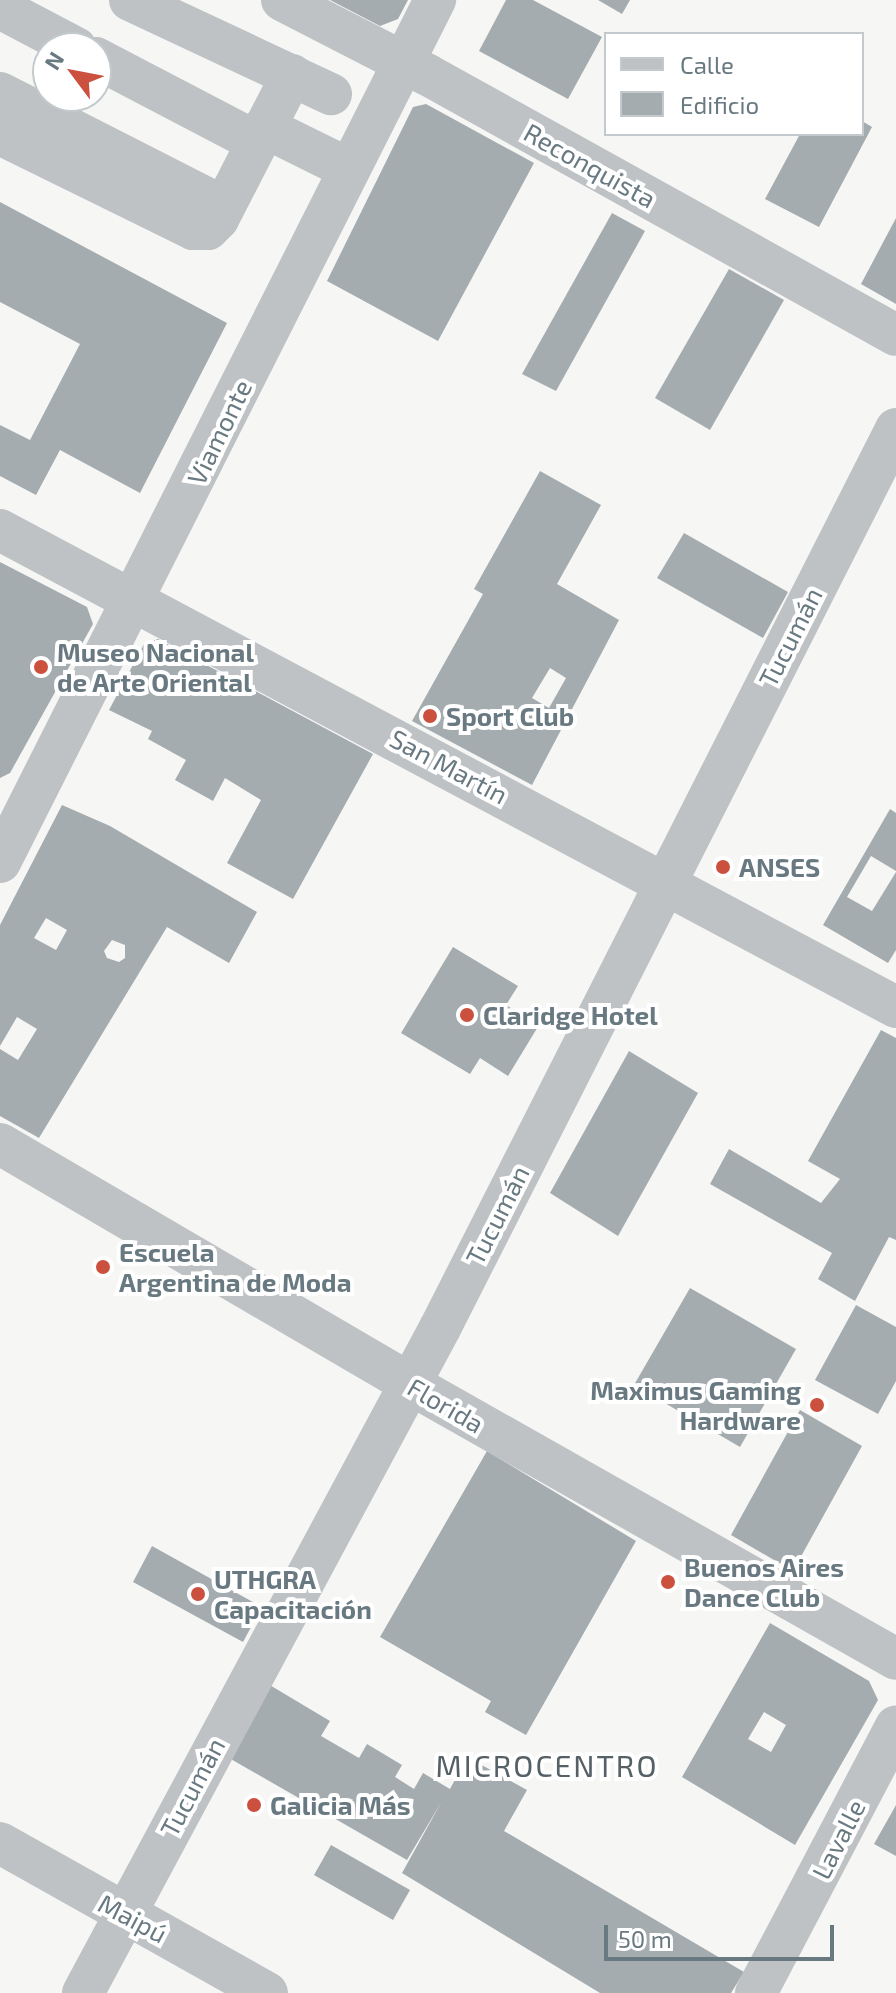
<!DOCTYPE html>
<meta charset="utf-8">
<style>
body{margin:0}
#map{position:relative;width:896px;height:1993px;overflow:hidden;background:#f6f6f4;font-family:"Exo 2",sans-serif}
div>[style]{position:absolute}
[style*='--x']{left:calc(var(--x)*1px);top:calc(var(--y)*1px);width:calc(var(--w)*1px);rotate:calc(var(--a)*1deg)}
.building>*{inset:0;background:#a4acb0}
.minor>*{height:42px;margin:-21px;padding:0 21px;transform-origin:21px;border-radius:21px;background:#bec2c5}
.dots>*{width:22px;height:22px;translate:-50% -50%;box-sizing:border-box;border:4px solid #fff;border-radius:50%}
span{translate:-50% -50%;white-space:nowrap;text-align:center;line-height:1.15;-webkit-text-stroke:8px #fff;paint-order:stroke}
.street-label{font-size:26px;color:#697981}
.poi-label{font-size:26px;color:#697981;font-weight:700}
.left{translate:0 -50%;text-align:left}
.right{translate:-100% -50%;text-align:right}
.quarter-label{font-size:30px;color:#566167;letter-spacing:2px}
.legend{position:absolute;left:604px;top:32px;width:260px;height:104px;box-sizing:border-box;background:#fff;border:2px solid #c3c9cd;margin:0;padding:10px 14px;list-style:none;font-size:24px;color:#697981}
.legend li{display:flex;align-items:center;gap:16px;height:40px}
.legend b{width:40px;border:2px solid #c3c9cd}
.north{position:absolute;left:32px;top:32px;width:80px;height:80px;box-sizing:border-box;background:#fff;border:2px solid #c3c9cd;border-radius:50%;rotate:302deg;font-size:22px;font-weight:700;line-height:32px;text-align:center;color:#697981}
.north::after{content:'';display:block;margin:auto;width:28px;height:36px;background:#cc503e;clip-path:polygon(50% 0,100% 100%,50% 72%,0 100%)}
.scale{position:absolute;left:604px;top:1925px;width:230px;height:36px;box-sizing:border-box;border:4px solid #697981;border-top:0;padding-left:10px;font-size:24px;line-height:28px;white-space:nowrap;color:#697981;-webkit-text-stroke:6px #fff;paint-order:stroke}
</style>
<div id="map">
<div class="building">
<div style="clip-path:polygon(330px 0,408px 0,398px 19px,380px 26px)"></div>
<div style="clip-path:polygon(506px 0,533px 0,602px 37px,568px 99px,479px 51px)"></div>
<div style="clip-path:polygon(598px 0,630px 0,622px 14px)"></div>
<div style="clip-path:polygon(426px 104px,534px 163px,438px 341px,327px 281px,413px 107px)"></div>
<div style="clip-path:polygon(862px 121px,872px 127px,819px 227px,765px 199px,800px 134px,862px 134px)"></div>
<div style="clip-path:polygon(0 202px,227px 323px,140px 493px,60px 450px,36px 495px,0 476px,0 425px,30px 440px,80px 344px,0 302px)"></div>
<div style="clip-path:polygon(612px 213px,645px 231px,556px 391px,522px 374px)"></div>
<div style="clip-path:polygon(896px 218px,896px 304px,861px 284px)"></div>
<div style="clip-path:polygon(729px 269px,784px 300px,710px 430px,655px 398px)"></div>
<div style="clip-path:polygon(evenodd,540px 471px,601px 505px,557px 584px,619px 620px,532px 785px,412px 721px,483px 594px,474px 589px,540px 471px,550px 668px,566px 678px,549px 708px,532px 698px,550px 668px)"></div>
<div style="clip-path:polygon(684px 533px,788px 592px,763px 638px,657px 578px)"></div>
<div style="clip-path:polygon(0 562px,87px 607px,93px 624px,10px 773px,0 778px)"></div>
<div style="clip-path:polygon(158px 639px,373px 754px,293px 899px,227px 863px,261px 800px,225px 778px,213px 801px,175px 780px,186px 760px,148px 739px,152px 731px,109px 710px,144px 644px)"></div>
<div style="clip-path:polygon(evenodd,62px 805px,110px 826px,257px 912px,229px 963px,167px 927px,39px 1138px,0 1116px,0 1049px,18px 1060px,37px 1029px,17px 1017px,0 1046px,0 925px,62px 805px,46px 918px,67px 930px,56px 950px,34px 938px,46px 918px,62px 805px,112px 940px,125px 945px,125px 958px,119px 962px,107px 958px,104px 951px,112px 940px)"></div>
<div style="clip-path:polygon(890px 809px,896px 813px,896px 871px,871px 856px,847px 897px,872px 911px,896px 872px,896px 950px,888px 963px,823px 925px)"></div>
<div style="clip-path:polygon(453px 947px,518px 986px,506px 1005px,539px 1025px,508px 1076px,480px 1058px,470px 1074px,401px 1033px)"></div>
<div style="clip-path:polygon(881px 1030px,896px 1038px,896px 1240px,889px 1237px,855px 1301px,818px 1279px,832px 1253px,710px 1184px,729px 1149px,821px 1203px,840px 1179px,808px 1161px)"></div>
<div style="clip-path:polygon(629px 1051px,698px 1093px,618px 1236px,550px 1193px)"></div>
<div style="clip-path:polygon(690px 1288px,796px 1349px,740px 1447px,634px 1385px)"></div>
<div style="clip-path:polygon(856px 1305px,896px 1327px,896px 1381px,878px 1414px,815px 1380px)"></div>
<div style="clip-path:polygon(800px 1410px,862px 1446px,793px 1571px,731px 1535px)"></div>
<div style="clip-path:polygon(487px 1451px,636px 1541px,526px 1735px,485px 1712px,491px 1701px,380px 1637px)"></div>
<div style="clip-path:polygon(152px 1546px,262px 1607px,243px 1642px,133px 1582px)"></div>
<div style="clip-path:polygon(evenodd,770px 1623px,869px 1681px,878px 1700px,795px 1845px,682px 1777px,770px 1623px,764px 1712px,786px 1725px,771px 1752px,748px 1739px,764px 1712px)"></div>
<div style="clip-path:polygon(268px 1684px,330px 1721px,321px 1736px,359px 1758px,367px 1744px,402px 1765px,395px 1777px,414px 1789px,423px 1773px,450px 1789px,467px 1757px,527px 1790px,504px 1831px,744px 1972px,731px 1993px,600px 1993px,402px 1873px,442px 1801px,407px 1860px,229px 1758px)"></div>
<div style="clip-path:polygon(896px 1805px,896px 1856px,874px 1844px)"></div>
<div style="clip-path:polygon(331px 1845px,410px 1890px,393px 1920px,314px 1875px)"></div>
</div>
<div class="minor">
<div style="--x:130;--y:0;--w:222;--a:25.1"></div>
<div style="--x:282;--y:0;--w:164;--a:27.2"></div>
<div style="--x:428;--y:75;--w:535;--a:29.05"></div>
<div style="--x:0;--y:8;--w:86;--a:27.8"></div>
<div style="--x:96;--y:58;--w:179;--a:27.6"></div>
<div style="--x:0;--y:93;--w:251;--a:27"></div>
<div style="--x:264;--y:127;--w:95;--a:26.3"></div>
<div style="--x:0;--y:134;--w:215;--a:26.2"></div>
<div style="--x:193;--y:229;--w:15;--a:0"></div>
<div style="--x:208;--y:229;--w:14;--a:-45"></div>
<div style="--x:218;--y:219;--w:162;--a:-62.8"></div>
<div style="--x:0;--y:530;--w:1015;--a:28.03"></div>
<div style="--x:0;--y:862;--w:966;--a:-63.22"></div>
<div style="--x:0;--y:1144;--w:475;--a:30.3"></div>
<div style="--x:410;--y:1384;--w:558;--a:29.5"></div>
<div style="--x:0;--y:1843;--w:306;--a:29.3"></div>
<div style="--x:83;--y:1993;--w:755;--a:-61.77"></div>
<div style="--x:440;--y:1328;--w:1008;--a:-63.1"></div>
<div style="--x:756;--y:1993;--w:301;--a:-62.3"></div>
</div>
<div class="dots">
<div style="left:41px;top:667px;background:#cc503e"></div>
<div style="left:430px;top:716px;background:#cc503e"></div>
<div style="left:723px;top:867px;background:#cc503e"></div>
<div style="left:467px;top:1015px;background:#cc503e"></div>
<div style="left:103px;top:1267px;background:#cc503e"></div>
<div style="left:817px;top:1405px;background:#cc503e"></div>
<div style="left:668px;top:1582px;background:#cc503e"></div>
<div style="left:198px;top:1594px;background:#cc503e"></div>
<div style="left:254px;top:1805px;background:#cc503e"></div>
</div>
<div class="street-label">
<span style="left:590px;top:165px;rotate:29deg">Reconquista</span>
<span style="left:219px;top:432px;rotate:-64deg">Viamonte</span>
<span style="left:790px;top:637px;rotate:-63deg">Tucumán</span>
<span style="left:449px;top:766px;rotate:28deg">San Martín</span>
<span style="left:497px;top:1215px;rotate:-63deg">Tucumán</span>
<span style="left:446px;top:1405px;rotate:30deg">Florida</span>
<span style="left:192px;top:1787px;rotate:-62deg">Tucumán</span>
<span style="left:838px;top:1839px;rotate:-63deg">Lavalle</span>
<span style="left:133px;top:1918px;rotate:28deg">Maipú</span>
</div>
<div class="poi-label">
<span class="left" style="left:57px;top:667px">Museo Nacional<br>de Arte Oriental</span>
<span class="left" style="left:446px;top:716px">Sport Club</span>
<span class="left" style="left:739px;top:867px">ANSES</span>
<span class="left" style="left:483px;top:1015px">Claridge Hotel</span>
<span class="left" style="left:119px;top:1267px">Escuela<br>Argentina de Moda</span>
<span class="right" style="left:801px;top:1405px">Maximus Gaming<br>Hardware</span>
<span class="left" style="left:684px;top:1582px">Buenos Aires<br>Dance Club</span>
<span class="left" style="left:214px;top:1594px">UTHGRA<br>Capacitación</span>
<span class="left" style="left:270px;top:1805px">Galicia Más</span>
</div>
<div class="quarter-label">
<span style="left:547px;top:1765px">MICROCENTRO</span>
</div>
<ul class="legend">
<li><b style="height:10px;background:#bec2c5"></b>Calle</li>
<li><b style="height:22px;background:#a4acb0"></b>Edificio</li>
</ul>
<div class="north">N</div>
<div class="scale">50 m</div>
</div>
